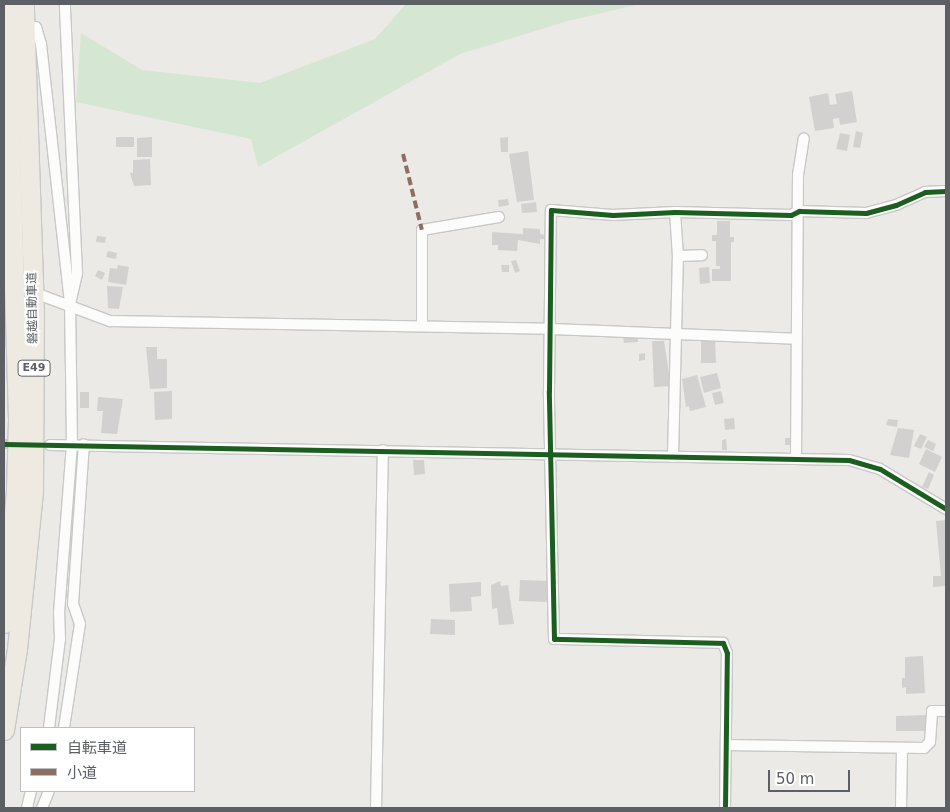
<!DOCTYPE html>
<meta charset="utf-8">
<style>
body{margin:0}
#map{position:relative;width:950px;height:812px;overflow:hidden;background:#ebeae6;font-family:"DejaVu Sans","Noto Sans JP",sans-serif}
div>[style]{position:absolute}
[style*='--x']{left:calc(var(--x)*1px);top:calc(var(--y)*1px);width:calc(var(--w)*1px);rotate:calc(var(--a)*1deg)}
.green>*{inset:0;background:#d5e6d3}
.building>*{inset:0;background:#d2d1cf}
.street-tunnel>*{height:10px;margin-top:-5px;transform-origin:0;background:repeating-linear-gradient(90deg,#c7c7c5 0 10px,transparent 0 15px)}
.roads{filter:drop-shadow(1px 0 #c8c8c8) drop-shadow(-1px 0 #c8c8c8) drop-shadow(0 1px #c8c8c8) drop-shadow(0 -1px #c8c8c8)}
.street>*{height:10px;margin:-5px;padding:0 5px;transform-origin:5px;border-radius:5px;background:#fcfcfb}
.highway>*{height:19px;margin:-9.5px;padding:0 9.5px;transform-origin:9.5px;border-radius:9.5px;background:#eeeae2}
.quiet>*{height:4px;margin-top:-2px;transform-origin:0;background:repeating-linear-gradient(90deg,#8d6e63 0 8px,transparent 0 12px)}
.cycleway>*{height:5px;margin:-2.5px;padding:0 2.5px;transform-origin:2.5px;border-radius:2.5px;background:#1b5e20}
span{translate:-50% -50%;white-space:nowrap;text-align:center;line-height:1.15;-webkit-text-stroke:4px #fff;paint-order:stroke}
.shield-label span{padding:1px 4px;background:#fff;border:1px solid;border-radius:4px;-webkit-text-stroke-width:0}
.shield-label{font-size:11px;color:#5c5f63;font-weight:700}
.street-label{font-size:12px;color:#5c5f63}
.frame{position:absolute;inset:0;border:5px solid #5c5f63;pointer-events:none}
.legend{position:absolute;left:20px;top:727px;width:175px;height:65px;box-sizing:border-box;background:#fff;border:1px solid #bebfc1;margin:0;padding:6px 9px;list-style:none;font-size:15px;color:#5c5f63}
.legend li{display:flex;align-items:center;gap:10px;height:25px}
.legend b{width:25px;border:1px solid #bebfc1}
.scale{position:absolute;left:768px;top:770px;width:82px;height:22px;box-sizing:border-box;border:2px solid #5c5f63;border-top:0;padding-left:6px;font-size:15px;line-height:18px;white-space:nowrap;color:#5c5f63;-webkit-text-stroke:4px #fff;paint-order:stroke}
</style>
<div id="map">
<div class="green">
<div style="clip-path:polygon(406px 4px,640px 4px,568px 21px,460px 54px,258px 167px,251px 139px,76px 102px,81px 33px,142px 70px,260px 83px,375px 39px)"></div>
</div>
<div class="building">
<div style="clip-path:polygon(852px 91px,857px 122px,840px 125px,839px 118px,833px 119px,834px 128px,815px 131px,809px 97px,828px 93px,830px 105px,837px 104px,835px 94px)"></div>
<div style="clip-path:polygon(856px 131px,863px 133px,860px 148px,853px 147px)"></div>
<div style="clip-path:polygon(840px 133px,850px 135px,847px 151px,836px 149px)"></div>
<div style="clip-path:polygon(116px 137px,134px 137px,134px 147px,116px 147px)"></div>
<div style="clip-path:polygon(152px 137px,152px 157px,137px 157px,137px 138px)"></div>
<div style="clip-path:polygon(508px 137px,508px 152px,501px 152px,500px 138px)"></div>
<div style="clip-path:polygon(528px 151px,534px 200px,517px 202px,509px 154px)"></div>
<div style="clip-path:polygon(150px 159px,151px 185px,134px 186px,130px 173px,133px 173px,133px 160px)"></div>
<div style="clip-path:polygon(508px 199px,509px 205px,499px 207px,498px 200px)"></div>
<div style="clip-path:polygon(536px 202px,537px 212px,522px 213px,521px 204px)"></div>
<div style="clip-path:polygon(717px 221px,730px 221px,730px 237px,734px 237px,734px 242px,731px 242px,731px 281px,712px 281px,712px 269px,720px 269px,720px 266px,716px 266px,716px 241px,712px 241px,712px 235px,717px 235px)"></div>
<div style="clip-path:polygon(523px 228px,540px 229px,540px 234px,545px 235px,545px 239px,540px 239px,540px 244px,518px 240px,517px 251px,498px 250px,498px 245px,492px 245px,492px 232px,523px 234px)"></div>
<div style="clip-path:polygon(97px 236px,106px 237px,105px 243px,96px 242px)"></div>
<div style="clip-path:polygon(108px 251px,117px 253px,116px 259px,106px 257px)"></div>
<div style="clip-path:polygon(516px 260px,520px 271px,515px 273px,511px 261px)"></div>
<div style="clip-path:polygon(118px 265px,129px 267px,126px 285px,108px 282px,110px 268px,117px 269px)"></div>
<div style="clip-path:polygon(501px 265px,509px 265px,509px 272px,502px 272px)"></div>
<div style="clip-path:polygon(709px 267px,710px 283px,700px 284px,699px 268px)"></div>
<div style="clip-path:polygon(98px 270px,105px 273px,102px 280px,95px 276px)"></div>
<div style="clip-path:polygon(107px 286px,123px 287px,119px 309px,108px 308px)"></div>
<div style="clip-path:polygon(638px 336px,638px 342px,624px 343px,623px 337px)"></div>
<div style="clip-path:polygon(715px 340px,716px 363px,701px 363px,701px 341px)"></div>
<div style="clip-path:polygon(652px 341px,664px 341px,671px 386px,654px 387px)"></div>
<div style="clip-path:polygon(146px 347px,157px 347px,157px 359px,167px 359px,167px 388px,150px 389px)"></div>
<div style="clip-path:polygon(645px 353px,645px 360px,639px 361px,639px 354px)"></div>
<div style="clip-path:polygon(717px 373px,721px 388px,704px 393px,700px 377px)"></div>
<div style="clip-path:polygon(697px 375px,706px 407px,690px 411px,689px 406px,686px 407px,682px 379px)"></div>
<div style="clip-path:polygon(172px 391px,172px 419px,155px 420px,154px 392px)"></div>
<div style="clip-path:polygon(721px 391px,724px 403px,715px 405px,712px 393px)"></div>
<div style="clip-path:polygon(80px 392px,89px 392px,89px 408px,80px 408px)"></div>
<div style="clip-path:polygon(98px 397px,123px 399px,117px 434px,101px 433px,103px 411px,97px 411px)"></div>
<div style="clip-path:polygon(734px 418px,735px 429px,725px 430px,724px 419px)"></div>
<div style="clip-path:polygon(888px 419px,898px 420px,897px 427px,886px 425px)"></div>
<div style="clip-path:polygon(898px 428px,914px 430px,909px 458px,890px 455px)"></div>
<div style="clip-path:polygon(920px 434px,927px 437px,921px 449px,914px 446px)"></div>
<div style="clip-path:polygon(785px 438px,791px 438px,791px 445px,785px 445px)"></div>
<div style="clip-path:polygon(726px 439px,727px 450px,722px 450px,722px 440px)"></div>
<div style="clip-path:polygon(928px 440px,936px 444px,933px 451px,924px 447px)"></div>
<div style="clip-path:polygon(926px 449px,942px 457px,935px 472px,919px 464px)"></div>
<div style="clip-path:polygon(413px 460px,424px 460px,425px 474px,414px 475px)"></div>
<div style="clip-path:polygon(929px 472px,934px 475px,928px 489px,922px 487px)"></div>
<div style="clip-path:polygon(946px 520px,946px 586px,933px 587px,933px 576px,941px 576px,936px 521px)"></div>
<div style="clip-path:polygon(520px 580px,550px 581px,549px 602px,519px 601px)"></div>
<div style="clip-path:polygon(500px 581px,501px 586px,508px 585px,514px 624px,499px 625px,497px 608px,492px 609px,491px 585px)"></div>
<div style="clip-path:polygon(481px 582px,481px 596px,471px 597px,472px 611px,450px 612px,449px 584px)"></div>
<div style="clip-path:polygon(431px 619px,455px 620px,455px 635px,430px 634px)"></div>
<div style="clip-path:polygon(923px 656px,925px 693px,906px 694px,906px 687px,902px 688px,902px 678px,905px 678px,905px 657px)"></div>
<div style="clip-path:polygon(927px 715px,927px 731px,896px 731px,896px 716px)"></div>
</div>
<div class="street-tunnel">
<div style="--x:4;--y:444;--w:46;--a:1.2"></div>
</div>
<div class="roads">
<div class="street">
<div style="--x:36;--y:27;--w:18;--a:74"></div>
<div style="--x:41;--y:44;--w:259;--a:83.6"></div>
<div style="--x:678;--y:256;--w:24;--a:-2"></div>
<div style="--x:43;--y:296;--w:72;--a:20.5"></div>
<div style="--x:110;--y:321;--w:441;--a:1"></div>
<div style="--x:551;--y:329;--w:245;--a:2.3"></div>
<div style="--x:422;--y:326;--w:96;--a:-90"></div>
<div style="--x:422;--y:230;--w:78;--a:-9.6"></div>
<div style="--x:50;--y:445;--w:799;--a:1.08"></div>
<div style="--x:849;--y:460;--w:32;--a:16"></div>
<div style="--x:880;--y:469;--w:77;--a:31.2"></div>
<div style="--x:673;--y:457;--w:201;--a:-88.6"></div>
<div style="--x:678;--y:256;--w:44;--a:-93.9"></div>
<div style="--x:796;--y:459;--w:284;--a:-89.6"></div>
<div style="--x:798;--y:175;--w:37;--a:-81"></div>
<div style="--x:49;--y:728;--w:90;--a:-83"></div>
<div style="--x:60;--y:639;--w:26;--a:-92"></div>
<div style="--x:59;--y:613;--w:169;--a:-85.6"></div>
<div style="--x:72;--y:444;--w:140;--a:-90.8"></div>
<div style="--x:70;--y:304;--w:32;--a:-77"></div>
<div style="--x:77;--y:273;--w:269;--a:-92.6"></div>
<div style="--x:64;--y:728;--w:105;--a:-81.3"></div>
<div style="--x:80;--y:624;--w:21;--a:-109"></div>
<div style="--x:73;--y:604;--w:160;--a:-86.1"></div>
<div style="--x:726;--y:745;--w:198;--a:0.9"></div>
<div style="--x:924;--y:748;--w:8;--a:-45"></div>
<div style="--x:930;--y:742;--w:31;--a:-86"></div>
<div style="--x:932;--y:711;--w:14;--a:0"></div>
<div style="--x:27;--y:808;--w:17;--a:-77"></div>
<div style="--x:42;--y:808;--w:18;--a:-68"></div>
<div style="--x:376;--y:808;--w:358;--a:-88.9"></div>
<div style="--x:725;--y:808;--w:155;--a:-89.3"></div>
<div style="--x:727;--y:653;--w:11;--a:-112"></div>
<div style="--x:723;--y:643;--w:169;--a:-178.6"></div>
<div style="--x:554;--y:639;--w:248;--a:-91.2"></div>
<div style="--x:549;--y:391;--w:181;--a:-89.4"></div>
<div style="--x:551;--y:210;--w:62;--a:4.6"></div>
<div style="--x:613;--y:215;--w:62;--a:-2.8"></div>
<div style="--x:675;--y:212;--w:116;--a:1.5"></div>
<div style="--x:791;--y:215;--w:9;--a:-27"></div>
<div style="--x:799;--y:211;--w:67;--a:1.7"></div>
<div style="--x:866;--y:213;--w:31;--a:-15"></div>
<div style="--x:896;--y:205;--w:32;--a:-24"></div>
<div style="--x:925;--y:192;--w:21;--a:-3"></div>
<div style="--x:901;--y:808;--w:59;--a:-89"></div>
</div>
<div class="highway">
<div style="--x:4;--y:623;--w:132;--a:-84.8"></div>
<div style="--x:16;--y:492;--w:73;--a:-88.4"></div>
<div style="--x:18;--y:419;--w:415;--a:-91.7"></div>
<div style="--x:4;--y:730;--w:82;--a:-80.9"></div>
<div style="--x:17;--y:649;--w:159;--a:-84.2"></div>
<div style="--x:33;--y:491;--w:179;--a:-89.7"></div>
<div style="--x:34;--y:312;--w:308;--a:-91.9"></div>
</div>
</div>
<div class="quiet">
<div style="--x:403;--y:154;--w:78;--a:76"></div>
</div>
<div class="cycleway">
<div style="--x:4;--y:444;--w:845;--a:1.08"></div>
<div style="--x:849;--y:460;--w:32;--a:16"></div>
<div style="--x:880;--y:469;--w:77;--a:31.2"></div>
<div style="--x:725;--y:808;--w:155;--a:-89.3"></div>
<div style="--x:727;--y:653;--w:11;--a:-112"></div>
<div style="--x:723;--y:643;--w:169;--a:-178.6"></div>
<div style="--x:554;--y:639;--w:248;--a:-91.2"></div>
<div style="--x:549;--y:391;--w:181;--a:-89.4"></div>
<div style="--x:551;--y:210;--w:62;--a:4.6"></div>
<div style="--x:613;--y:215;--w:62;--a:-2.8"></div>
<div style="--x:675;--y:212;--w:116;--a:1.5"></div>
<div style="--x:791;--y:215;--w:9;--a:-27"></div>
<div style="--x:799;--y:211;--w:67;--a:1.7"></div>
<div style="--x:866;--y:213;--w:31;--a:-15"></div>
<div style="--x:896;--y:205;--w:32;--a:-24"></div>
<div style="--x:925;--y:192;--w:21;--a:-3"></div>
</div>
<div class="shield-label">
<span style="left:34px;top:368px">E49</span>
</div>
<div class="street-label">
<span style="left:33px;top:308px;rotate:-91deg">磐越自動車道</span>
</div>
<div class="frame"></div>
<ul class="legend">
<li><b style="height:6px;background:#1b5e20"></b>自転車道</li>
<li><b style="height:6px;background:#8d6e63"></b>小道</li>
</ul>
<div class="scale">50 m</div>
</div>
